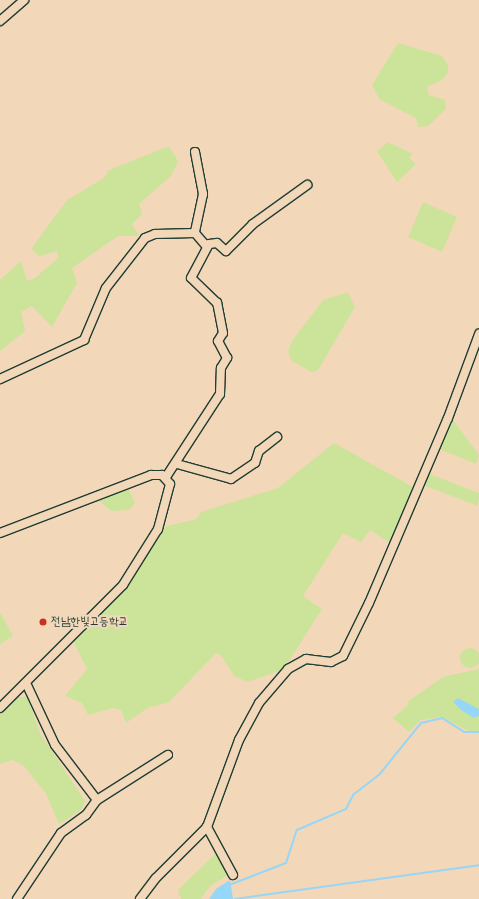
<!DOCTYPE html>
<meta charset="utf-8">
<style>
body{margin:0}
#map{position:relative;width:479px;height:899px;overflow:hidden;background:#f3d7b9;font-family:"Balsamiq Sans","Poor Story",sans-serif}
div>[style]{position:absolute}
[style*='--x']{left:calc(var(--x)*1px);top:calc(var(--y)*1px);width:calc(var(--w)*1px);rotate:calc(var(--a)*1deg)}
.green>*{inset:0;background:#cce49a}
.round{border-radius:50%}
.water>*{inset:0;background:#96d6f7}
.stream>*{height:2px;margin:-1px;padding:0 1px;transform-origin:1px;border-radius:1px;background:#96d6f7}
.roads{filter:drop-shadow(1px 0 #1f3d34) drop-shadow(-1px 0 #1f3d34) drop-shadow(0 1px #1f3d34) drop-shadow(0 -1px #1f3d34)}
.street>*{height:8px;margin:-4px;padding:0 4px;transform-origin:4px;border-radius:4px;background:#f3d7b9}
.dots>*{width:11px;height:11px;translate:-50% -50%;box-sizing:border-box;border:2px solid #f3d7b9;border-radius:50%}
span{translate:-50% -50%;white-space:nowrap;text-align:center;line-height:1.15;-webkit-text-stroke:4px #f3d7b9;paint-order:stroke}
.poi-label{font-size:12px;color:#1f3d34}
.left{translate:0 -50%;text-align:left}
</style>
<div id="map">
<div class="green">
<div style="clip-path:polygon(398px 43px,442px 56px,448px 65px,448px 73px,442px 80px,427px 87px,429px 95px,445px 100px,446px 109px,428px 126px,418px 127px,416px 118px,379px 99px,372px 85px)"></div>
<div style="clip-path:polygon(388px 142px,413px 154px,409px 158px,416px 164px,397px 182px,377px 151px)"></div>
<div style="clip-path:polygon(169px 146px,178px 161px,171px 176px,139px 204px,142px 214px,132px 224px,139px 236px,118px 236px,72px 268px,77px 283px,52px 327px,32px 306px,21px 312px,25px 331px,0 351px,0 280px,21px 261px,27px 281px,35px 278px,58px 258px,58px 251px,39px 256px,31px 249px,67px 200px,104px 178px,109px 170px)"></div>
<div style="clip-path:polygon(423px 202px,457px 217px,442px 252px,408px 237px)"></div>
<div style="clip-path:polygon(348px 292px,355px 307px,318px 370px,311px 372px,292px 361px,288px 352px,292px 341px,323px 300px)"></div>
<div style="clip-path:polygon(451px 417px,479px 455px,476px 464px,439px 449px)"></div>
<div style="clip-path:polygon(334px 443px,413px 487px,390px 543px,370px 530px,361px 542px,343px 533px,303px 596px,322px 609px,289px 661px,279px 671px,248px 682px,234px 676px,221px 655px,216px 653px,168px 703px,149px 707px,126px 723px,121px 710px,112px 708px,88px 715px,82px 703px,65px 696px,87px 669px,73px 641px,119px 593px,163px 527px,197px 519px,201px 512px,278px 488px)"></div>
<div style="clip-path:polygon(427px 473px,479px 493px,478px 506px,423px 485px)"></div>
<div style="clip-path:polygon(128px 488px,135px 503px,129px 510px,111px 511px,99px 501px)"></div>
<div style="clip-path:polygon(0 612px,13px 636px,0 644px)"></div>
<div class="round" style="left:460px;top:648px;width:20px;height:20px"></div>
<div style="clip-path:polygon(479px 669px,479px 731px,471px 732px,441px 717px,420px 720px,409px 732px,393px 718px,408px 705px,407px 702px,443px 677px)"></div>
<div style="clip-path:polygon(14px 697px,27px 697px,41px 735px,85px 801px,81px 810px,59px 824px,46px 794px,24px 766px,12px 760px,0 764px,0 710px)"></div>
<div style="clip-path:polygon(215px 854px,228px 875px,210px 886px,201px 899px,181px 899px,178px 890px)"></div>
</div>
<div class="water">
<div style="clip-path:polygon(458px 698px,479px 709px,479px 716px,474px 718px,461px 710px,453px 702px)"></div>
<div style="clip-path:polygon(230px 880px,233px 899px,209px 899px,216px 889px)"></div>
</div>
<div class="stream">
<div style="--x:229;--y:885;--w:61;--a:-21.1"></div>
<div style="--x:286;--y:863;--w:35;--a:-72"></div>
<div style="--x:297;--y:830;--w:53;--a:-23.2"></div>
<div style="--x:346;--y:809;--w:16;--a:-63"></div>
<div style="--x:353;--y:795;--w:33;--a:-38"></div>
<div style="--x:379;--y:775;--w:67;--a:-51.1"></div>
<div style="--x:421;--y:723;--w:22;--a:-13"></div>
<div style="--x:442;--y:718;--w:26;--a:32"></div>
<div style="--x:464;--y:732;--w:15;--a:0"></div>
<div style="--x:235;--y:899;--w:246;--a:-7.9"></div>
</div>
<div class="roads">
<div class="street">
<div style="--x:0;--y:21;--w:32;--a:-41"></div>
<div style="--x:195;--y:152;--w:43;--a:79.2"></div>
<div style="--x:203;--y:194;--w:40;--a:102"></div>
<div style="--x:195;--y:233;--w:18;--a:49"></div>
<div style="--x:0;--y:379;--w:93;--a:-24.9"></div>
<div style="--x:84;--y:340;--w:56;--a:-67.1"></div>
<div style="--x:106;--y:288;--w:63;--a:-52"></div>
<div style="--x:145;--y:238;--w:11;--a:-22"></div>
<div style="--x:155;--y:234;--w:40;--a:-1.4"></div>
<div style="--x:177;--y:464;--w:56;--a:15.5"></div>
<div style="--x:231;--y:479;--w:29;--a:-34"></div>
<div style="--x:255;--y:463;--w:13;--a:-72"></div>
<div style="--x:259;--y:451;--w:23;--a:-38"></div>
<div style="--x:166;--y:477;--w:99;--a:-57"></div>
<div style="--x:220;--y:394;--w:26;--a:-88"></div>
<div style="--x:221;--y:368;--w:12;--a:-59"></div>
<div style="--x:227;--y:358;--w:19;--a:-118"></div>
<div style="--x:218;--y:341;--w:9;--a:-58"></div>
<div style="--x:223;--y:333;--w:31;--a:-101"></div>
<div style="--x:217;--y:303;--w:36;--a:-136"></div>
<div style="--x:191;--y:278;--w:38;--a:-62"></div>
<div style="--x:209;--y:244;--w:8;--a:-7"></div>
<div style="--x:217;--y:243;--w:12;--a:42"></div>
<div style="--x:226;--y:251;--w:38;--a:-45"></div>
<div style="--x:253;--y:224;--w:67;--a:-35.8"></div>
<div style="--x:0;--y:533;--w:162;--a:-21"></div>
<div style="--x:151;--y:475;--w:11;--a:0"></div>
<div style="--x:162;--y:475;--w:12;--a:48"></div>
<div style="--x:170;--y:484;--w:47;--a:104.9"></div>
<div style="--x:158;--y:529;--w:66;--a:122"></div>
<div style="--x:123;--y:585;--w:174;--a:135"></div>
<div style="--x:26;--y:683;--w:68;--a:64.9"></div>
<div style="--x:55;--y:745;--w:69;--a:52.6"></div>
<div style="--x:233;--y:875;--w:55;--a:-118.4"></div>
<div style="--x:207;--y:827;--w:93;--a:-69.8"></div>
<div style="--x:239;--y:740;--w:42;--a:-61.6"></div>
<div style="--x:259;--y:703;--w:45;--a:-49.5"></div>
<div style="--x:288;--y:669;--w:21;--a:-29"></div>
<div style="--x:306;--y:659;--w:25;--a:7"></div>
<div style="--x:331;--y:662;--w:13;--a:-27"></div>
<div style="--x:343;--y:656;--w:59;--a:-63.9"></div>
<div style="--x:369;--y:603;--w:201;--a:-66.9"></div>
<div style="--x:448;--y:418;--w:90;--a:-69.7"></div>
<div style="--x:17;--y:899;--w:79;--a:-56.3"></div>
<div style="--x:61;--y:833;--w:31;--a:-36"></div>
<div style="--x:86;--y:815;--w:19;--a:-54"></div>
<div style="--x:97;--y:800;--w:84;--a:-32.4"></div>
<div style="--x:140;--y:899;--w:26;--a:-53"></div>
<div style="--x:156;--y:878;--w:72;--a:-45"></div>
</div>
</div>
<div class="dots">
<div style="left:43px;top:622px;background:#c8321e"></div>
</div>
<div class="poi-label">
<span class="left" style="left:51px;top:622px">전남한빛고등학교</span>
</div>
</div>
